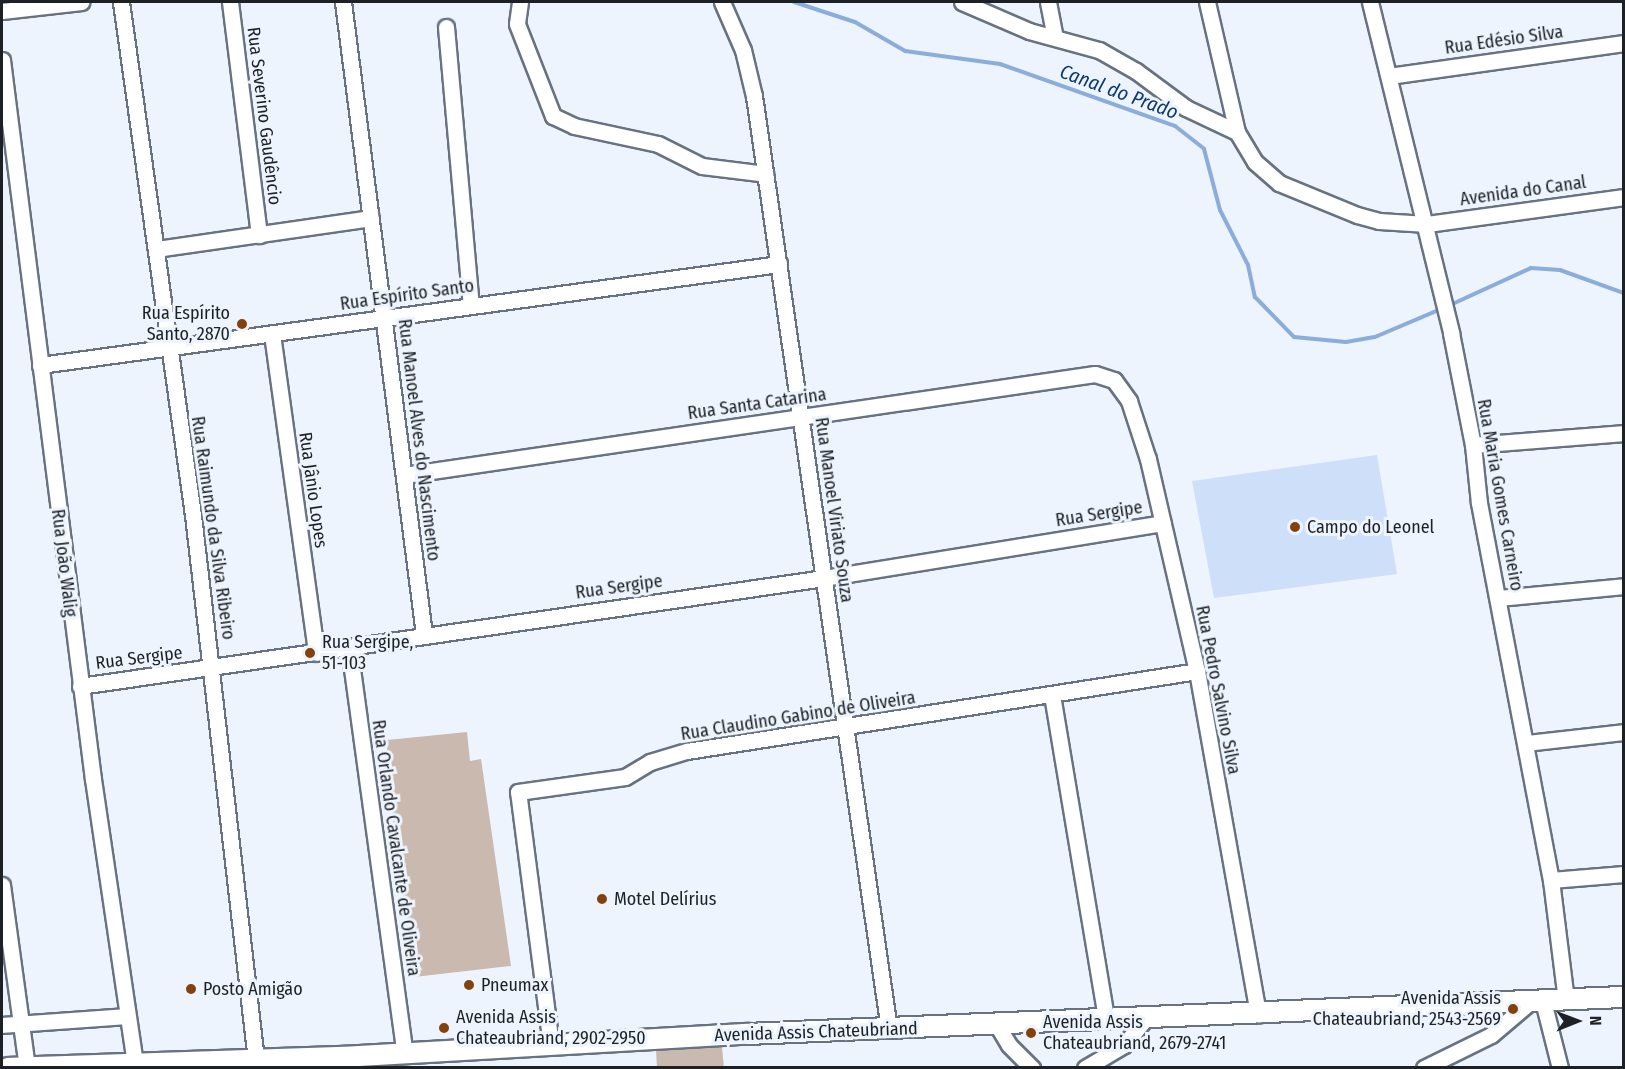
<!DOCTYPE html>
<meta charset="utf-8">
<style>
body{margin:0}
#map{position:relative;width:1625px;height:1069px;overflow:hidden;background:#edf4fd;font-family:"Fira Sans Condensed",sans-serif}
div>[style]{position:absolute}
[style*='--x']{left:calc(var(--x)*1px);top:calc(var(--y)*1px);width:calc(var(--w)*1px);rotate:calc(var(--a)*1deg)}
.green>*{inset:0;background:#cddff9}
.stream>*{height:4px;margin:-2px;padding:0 2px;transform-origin:2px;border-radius:2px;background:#8baddb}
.building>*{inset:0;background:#cab9af}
.roads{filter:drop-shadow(2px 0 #687280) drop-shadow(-2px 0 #687280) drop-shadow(0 2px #687280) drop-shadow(0 -2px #687280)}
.minor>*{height:15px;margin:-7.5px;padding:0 7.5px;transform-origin:7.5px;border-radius:7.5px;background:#fff}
.major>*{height:20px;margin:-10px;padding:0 10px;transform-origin:10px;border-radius:10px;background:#fff}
.dots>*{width:16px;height:16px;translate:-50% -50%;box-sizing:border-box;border:3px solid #edf4fd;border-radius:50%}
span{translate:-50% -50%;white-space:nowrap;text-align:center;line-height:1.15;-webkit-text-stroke:6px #edf4fd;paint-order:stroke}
.street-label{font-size:18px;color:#1d2126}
.poi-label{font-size:18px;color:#1d2126}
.right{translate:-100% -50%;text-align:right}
.left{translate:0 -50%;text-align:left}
.water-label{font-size:20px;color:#0e3a72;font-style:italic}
.frame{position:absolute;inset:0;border:3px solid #1d2126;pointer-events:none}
.north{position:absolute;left:1547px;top:991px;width:60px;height:60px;-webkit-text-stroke:4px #edf4fd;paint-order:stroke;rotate:89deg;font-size:16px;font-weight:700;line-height:24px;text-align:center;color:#1d2126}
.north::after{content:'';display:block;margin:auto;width:21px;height:27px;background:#1d2126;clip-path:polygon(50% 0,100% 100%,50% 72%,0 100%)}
</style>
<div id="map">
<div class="green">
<div style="clip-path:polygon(1377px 455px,1397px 574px,1214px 598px,1192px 481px)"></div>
</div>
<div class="stream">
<div style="--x:794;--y:2;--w:64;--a:18.2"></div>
<div style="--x:855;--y:22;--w:58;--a:30.1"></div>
<div style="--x:905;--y:51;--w:96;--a:7.8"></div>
<div style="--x:1000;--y:64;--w:186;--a:19.5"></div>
<div style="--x:1175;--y:126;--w:37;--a:38"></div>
<div style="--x:1204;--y:149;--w:63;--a:75.3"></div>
<div style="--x:1220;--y:210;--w:62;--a:63"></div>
<div style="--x:1248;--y:265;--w:33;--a:78"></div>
<div style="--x:1255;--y:297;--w:56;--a:45.7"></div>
<div style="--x:1294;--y:337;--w:52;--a:5.5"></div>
<div style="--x:1346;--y:342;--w:29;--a:-10"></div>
<div style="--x:1375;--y:337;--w:72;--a:-23"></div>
<div style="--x:1448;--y:306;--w:91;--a:-24.6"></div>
<div style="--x:1531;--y:268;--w:29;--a:4"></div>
<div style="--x:1560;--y:270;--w:68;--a:19.8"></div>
</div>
<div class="building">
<div style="clip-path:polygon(467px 732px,470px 761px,481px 759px,511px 966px,414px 977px,387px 774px,387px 740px)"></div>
<div style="clip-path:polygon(722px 1047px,724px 1068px,657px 1068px,656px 1051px)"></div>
</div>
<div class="roads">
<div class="minor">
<div style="--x:121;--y:2;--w:518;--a:82.01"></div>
<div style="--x:193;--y:515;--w:549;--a:83.41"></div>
<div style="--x:230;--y:2;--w:235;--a:82.9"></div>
<div style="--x:343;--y:2;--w:637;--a:82.7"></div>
<div style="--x:520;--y:2;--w:22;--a:98"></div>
<div style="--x:517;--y:24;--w:99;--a:68.6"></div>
<div style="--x:553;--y:116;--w:23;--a:25"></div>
<div style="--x:574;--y:126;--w:86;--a:12.1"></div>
<div style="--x:658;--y:144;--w:49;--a:26.6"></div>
<div style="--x:702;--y:166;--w:64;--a:7.1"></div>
<div style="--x:722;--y:2;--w:52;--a:66.4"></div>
<div style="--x:743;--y:50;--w:47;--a:76.6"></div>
<div style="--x:754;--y:96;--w:943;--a:81.77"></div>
<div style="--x:962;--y:2;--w:73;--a:23.4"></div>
<div style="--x:1029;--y:31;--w:73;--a:15.2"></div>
<div style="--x:1099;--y:50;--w:43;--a:29.6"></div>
<div style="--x:1136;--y:71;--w:62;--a:36.5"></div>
<div style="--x:1186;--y:108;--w:56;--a:25.2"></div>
<div style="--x:1048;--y:2;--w:36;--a:79"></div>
<div style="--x:1207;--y:2;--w:133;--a:77"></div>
<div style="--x:1237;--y:132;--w:35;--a:59"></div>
<div style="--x:1255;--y:162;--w:32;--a:41"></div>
<div style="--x:1279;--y:183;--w:84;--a:22.3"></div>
<div style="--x:1357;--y:215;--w:23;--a:15"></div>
<div style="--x:1379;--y:221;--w:48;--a:3.6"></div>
<div style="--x:1427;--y:224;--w:199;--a:-7.8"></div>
<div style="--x:1370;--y:2;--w:341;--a:76.2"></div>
<div style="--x:1451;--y:333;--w:114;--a:78.9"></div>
<div style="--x:1473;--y:445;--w:58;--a:84.1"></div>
<div style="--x:1479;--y:503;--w:384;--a:79.2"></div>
<div style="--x:1551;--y:880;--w:121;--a:82.9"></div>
<div style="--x:2;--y:11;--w:80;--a:-6.5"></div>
<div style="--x:446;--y:27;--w:280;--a:84.9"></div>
<div style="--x:2;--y:60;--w:725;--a:82.79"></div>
<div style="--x:93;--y:779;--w:288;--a:81.6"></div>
<div style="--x:1389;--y:76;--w:237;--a:-8"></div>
<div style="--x:156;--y:249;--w:217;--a:-8.2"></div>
<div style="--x:272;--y:334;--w:322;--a:82.1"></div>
<div style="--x:40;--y:365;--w:746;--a:-7.78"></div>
<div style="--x:1473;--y:445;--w:151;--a:-4.5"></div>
<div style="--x:404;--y:475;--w:698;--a:-8.32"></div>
<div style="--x:1095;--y:374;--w:20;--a:18"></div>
<div style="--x:1114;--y:380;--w:26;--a:54"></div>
<div style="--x:1129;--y:401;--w:61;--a:71.9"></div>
<div style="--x:1148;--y:459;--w:218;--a:77"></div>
<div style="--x:1197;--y:671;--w:349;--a:79.9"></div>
<div style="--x:1498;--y:598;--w:127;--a:-5.4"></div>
<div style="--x:349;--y:647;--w:411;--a:82.2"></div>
<div style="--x:80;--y:686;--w:752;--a:-8.26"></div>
<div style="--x:824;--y:578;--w:343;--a:-9.2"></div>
<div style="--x:1052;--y:695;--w:328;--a:80.5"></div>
<div style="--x:1526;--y:743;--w:99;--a:-6.4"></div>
<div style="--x:1551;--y:880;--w:73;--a:-4.7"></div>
<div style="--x:2;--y:885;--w:184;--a:82.2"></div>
<div style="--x:1543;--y:1001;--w:69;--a:75.8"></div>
<div style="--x:2;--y:1025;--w:125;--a:-4.1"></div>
<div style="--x:997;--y:1025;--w:23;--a:59"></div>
<div style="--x:1009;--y:1045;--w:33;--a:45"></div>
<div style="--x:551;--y:1045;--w:255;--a:-97.4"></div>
<div style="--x:518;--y:792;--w:108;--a:-8"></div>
<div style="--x:625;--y:777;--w:29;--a:-31"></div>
<div style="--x:650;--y:762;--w:39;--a:-17"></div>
<div style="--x:687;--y:751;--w:516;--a:-8.91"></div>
<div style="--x:1085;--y:1068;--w:45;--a:-30.5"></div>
<div style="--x:1124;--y:1045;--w:35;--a:-51"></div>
<div style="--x:1424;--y:1068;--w:75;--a:-26.2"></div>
<div style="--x:1491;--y:1035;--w:51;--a:-40.2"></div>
</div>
<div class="major">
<div style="--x:8;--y:1068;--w:335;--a:-1.9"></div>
<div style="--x:343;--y:1057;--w:405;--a:-3.3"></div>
<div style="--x:747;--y:1034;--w:878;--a:-2.42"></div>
</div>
</div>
<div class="dots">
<div style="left:242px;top:324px;background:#83410e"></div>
<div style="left:1295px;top:527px;background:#83410e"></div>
<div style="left:310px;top:653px;background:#83410e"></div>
<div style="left:602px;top:899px;background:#83410e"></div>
<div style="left:469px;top:985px;background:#83410e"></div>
<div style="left:191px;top:989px;background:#83410e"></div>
<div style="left:1513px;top:1009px;background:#83410e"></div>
<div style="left:444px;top:1028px;background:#83410e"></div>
<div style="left:1031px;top:1033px;background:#83410e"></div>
</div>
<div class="street-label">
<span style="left:1504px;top:40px;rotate:-8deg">Rua Edésio Silva</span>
<span style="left:264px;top:116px;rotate:83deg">Rua Severino Gaudêncio</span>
<span style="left:1523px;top:191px;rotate:-8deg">Avenida do Canal</span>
<span style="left:407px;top:295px;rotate:-8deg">Rua Espírito Santo</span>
<span style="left:757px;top:404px;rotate:-8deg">Rua Santa Catarina</span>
<span style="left:419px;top:440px;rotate:83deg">Rua Manoel Alves do Nascimento</span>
<span style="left:313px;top:490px;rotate:82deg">Rua Jânio Lopes</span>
<span style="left:1500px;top:495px;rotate:80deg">Rua Maria Gomes Carneiro</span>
<span style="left:834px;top:510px;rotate:82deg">Rua Manoel Viriato Souza</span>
<span style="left:1099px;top:514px;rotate:-9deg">Rua Sergipe</span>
<span style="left:213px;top:528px;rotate:82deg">Rua Raimundo da Silva Ribeiro</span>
<span style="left:64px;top:563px;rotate:83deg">Rua João Walig</span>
<span style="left:619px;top:587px;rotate:-8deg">Rua Sergipe</span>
<span style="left:139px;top:658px;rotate:-7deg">Rua Sergipe</span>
<span style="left:1218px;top:690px;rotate:79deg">Rua Pedro Salvino Silva</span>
<span style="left:798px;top:716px;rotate:-9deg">Rua Claudino Gabino de Oliveira</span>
<span style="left:396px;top:848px;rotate:82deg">Rua Orlando Cavalcante de Oliveira</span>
<span style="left:816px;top:1032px;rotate:-2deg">Avenida Assis Chateubriand</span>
</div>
<div class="poi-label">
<span class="right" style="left:230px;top:324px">Rua Espírito<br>Santo, 2870</span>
<span class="left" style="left:1307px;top:527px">Campo do Leonel</span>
<span class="left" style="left:322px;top:653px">Rua Sergipe,<br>51-103</span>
<span class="left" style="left:614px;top:899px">Motel Delírius</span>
<span class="left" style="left:481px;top:985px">Pneumax</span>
<span class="left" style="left:203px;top:989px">Posto Amigão</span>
<span class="right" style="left:1501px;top:1009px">Avenida Assis<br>Chateaubriand, 2543-2569</span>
<span class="left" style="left:456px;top:1028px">Avenida Assis<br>Chateaubriand, 2902-2950</span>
<span class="left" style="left:1043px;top:1033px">Avenida Assis<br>Chateaubriand, 2679-2741</span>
</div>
<div class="water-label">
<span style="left:1119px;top:92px;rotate:20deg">Canal do Prado</span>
</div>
<div class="frame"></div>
<div class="north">N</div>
</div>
